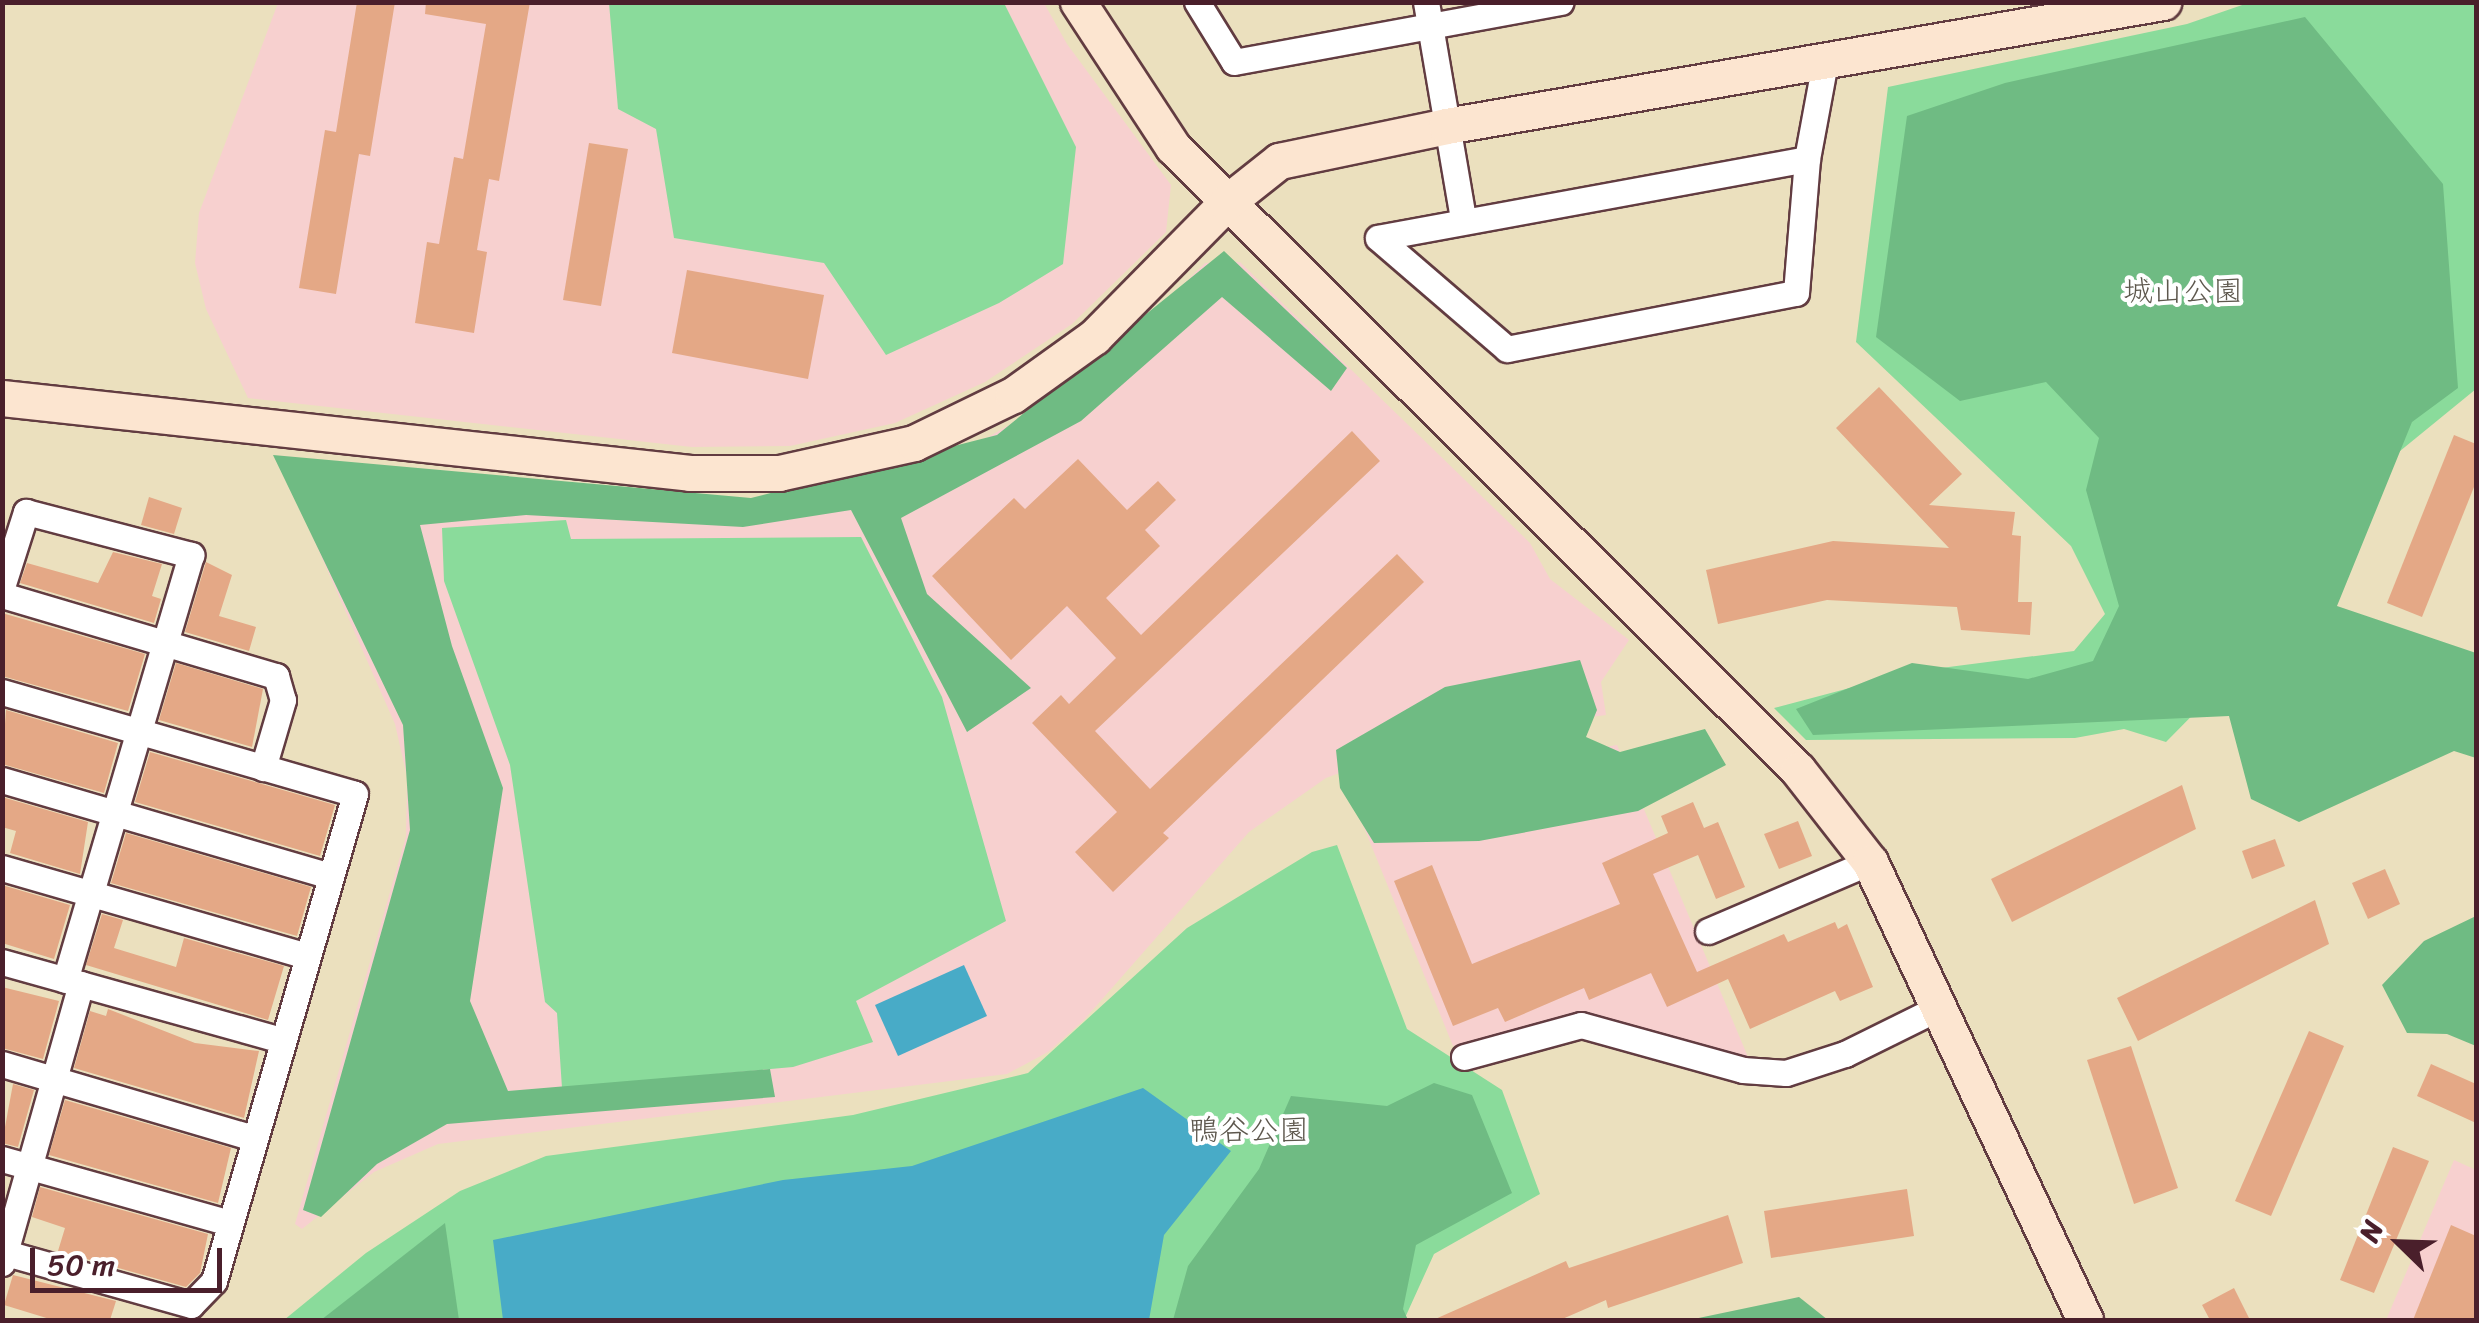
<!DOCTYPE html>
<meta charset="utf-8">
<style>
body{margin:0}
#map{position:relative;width:2479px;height:1323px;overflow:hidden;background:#ebe0be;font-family:Sriracha,"Klee One",sans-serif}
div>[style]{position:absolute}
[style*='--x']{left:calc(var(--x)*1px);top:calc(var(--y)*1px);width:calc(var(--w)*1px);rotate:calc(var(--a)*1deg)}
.built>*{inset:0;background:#f7d0cf}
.green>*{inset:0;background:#8adb9b}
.forest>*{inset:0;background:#6fbb83}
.water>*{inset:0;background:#48abc7}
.building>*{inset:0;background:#e4a886}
.roads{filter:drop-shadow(2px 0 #623c41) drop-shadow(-2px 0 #623c41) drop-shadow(0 2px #623c41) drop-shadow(0 -2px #623c41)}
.street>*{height:25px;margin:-12.5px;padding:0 12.5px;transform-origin:12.5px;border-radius:12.5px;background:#fff}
.secondary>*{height:35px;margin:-17.5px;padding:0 17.5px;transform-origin:17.5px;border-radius:17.5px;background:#fce5d0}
span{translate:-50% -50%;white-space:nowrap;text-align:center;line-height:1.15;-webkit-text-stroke:8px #fff;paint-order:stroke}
.park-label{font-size:30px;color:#5d574d}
.frame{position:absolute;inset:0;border:5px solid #4a1f2b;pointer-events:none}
.north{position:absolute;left:2349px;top:1193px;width:100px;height:100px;-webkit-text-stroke:8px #fff;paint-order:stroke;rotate:293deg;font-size:28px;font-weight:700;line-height:40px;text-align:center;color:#4a1f2b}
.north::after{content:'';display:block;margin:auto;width:35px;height:45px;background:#4a1f2b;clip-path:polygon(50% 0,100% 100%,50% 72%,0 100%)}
.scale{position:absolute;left:30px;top:1248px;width:192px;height:45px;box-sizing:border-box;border:5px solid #4a1f2b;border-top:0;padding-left:12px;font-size:30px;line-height:35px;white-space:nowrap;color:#4a1f2b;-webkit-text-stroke:8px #fff;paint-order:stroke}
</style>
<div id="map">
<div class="built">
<div style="clip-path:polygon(278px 3px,1044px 3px,1067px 44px,1171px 185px,1166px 232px,1072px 324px,985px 382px,895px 423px,790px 446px,692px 447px,248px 398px,206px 309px,195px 263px,199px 213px)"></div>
<div style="clip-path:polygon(1240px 262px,1530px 543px,1550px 579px,1629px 640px,1601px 682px,1606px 715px,1430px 739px,1326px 778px,1249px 832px,1083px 1021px,1048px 1052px,1007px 1074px,438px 1144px,374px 1172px,302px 1229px,295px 1224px,406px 836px,407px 777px,395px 724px,278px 458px,759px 502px,966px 450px,1088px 379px,1205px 263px)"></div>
<div style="clip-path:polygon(1617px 745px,1748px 1057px,1582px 1013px,1453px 1046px,1354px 803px,1426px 777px)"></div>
<div style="clip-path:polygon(2454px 1160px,2476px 1170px,2476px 1320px,2386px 1320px)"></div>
</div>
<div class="green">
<div style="clip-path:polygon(609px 3px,1004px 3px,1076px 147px,1063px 264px,999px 303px,886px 355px,824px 263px,674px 238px,656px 129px,618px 109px)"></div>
<div style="clip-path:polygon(2248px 3px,2476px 3px,2476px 389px,2378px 469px,2240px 667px,2166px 742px,2124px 729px,2075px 738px,1806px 740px,1774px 708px,1910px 672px,2074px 651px,2105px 614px,2071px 546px,1856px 342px,1888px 87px,2187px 24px)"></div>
<div style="clip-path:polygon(566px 520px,571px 539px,861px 537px,942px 697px,1006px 921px,856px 1001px,873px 1042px,793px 1067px,562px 1088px,557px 1013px,545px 1002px,510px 765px,444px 581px,442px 528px)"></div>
<div style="clip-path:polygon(1337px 845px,1407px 1029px,1502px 1090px,1540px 1194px,1434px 1254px,1404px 1320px,284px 1320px,366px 1253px,460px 1191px,546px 1156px,853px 1115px,1028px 1073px,1187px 928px,1312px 852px)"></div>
</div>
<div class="forest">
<div style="clip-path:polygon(2305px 17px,2443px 184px,2458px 388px,2412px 422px,2337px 606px,2476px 653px,2476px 758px,2454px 751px,2299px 822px,2251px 799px,2229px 716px,1813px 735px,1796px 709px,1912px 663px,2028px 679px,2093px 661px,2119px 606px,2086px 490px,2099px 438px,2046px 382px,1960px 401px,1876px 337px,1907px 116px,2005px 83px)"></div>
<div style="clip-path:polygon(1224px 251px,1347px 368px,1331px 391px,1222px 297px,1081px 421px,901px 518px,927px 594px,1031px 688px,967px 732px,851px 510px,743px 527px,526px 515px,420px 525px,452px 646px,503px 788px,470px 1001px,508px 1091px,770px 1069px,775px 1097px,447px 1124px,377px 1164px,321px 1217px,303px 1210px,410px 830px,403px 725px,273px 455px,751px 498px,997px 435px)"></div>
<div style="clip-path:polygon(1580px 660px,1597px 710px,1586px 737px,1620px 752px,1705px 729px,1726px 765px,1638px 811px,1479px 841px,1374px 843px,1340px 788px,1336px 750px,1445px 687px)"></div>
<div style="clip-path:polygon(2476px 916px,2476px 1046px,2447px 1034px,2407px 1033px,2382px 985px,2424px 941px)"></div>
<div style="clip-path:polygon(1434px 1083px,1472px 1095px,1512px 1193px,1416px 1245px,1403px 1309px,1408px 1320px,1173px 1320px,1188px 1266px,1259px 1169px,1291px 1096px,1387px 1106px)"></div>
<div style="clip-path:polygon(445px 1223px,459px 1320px,321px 1320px)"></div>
<div style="clip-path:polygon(1799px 1297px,1828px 1320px,1689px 1320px)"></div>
</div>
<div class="water">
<div style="clip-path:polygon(964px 965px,987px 1016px,898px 1056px,875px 1005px)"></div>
<div style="clip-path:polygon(1143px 1088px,1231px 1151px,1164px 1235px,1149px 1320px,503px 1320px,493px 1240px,783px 1180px,912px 1166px)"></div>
</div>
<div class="building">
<div style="clip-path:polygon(357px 2px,395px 2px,370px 156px,359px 154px,336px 294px,299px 288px,325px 130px,336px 132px)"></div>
<div style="clip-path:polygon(426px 2px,530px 2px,499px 181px,489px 179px,477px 250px,487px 252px,474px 333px,415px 323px,427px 242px,439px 244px,454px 157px,463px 159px,486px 24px,425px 14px)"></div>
<div style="clip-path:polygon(589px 143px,628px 149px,601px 306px,563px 300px)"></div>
<div style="clip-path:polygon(687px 270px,824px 295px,808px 379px,672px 353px)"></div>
<div style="clip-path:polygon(1879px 387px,1962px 474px,1929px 505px,2015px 512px,2012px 535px,2021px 536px,2018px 602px,2032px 602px,2030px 635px,1961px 630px,1957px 607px,1827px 600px,1718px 624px,1706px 570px,1833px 541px,1949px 548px,1836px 428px)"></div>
<div style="clip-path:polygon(1352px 431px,1380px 461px,1095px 731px,1150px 789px,1397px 554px,1424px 582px,1163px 833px,1169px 838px,1113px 892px,1075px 852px,1117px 812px,1032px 723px,1061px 695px,1069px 704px,1116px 658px,1067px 606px,1011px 660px,932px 576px,1014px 498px,1025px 509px,1078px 459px,1127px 510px,1158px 481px,1176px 500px,1145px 530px,1160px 546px,1106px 598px,1141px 635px)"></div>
<div style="clip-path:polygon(2454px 435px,2476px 444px,2476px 482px,2422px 617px,2387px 603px)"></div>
<div style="clip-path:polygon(149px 497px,182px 508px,174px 534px,141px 525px)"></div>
<div style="clip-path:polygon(113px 552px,162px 564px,152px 596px,161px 599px,154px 623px,20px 583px,27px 563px,98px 583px)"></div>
<div style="clip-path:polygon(206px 562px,232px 575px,219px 616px,256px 627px,249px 651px,185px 632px)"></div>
<div style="clip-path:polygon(2px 613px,145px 654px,128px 711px,2px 676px)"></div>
<div style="clip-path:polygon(176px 663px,263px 689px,252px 747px,159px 720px)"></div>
<div style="clip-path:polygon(6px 710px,118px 743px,104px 793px,2px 764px)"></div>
<div style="clip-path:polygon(150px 752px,335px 805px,320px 856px,135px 802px)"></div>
<div style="clip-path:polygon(2182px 785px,2196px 829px,2012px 922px,1991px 879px)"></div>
<div style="clip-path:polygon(2px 797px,88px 822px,80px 874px,10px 853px,16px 831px,2px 827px)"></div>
<div style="clip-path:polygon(1693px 802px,1704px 828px,1718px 822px,1745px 887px,1716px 899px,1698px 855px,1653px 874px,1697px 972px,1784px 934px,1788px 942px,1835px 922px,1838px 929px,1847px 924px,1873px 987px,1840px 1001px,1835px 991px,1750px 1029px,1728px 979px,1667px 1007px,1651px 973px,1589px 1000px,1584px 988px,1505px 1022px,1498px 1008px,1453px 1026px,1394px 881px,1432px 865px,1472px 964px,1620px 904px,1602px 863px,1668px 833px,1661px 816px)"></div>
<div style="clip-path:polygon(1798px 821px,1812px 856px,1779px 869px,1764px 834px)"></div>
<div style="clip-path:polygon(126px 833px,311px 887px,297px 936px,111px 883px)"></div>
<div style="clip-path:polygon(2275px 839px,2285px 866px,2252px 879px,2242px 851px)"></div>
<div style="clip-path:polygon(2385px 869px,2400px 904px,2368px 919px,2352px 883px)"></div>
<div style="clip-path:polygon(2px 885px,70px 905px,54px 959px,2px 943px)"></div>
<div style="clip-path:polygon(2315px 900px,2329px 944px,2138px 1041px,2117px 998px)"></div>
<div style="clip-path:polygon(102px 914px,123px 920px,114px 948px,176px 967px,184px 938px,284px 966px,268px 1020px,86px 965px)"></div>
<div style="clip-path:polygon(2px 987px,59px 1001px,43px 1059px,2px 1048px)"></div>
<div style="clip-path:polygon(108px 1009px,195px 1043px,259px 1051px,244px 1118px,74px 1068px,90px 1011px,106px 1016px)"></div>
<div style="clip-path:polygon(2309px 1031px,2344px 1046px,2271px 1216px,2235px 1201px)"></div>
<div style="clip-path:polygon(2131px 1046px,2178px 1188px,2134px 1204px,2087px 1060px)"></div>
<div style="clip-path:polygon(2431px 1064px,2476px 1084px,2476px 1123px,2417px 1096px)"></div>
<div style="clip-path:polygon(13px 1084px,34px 1090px,18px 1147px,2px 1143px)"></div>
<div style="clip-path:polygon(65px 1100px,231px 1148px,218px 1203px,49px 1155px)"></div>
<div style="clip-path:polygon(2393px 1147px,2429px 1161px,2374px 1293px,2340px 1280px)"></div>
<div style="clip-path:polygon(40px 1187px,208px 1234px,200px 1273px,186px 1287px,58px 1251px,65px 1228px,32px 1217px)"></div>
<div style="clip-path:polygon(1907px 1189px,1914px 1236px,1771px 1258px,1764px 1211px)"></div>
<div style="clip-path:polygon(1728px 1215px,1743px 1263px,1608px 1308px,1606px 1300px,1560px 1320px,1433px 1320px,1566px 1261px,1569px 1268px)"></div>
<div style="clip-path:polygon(2451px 1225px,2476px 1236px,2476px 1320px,2413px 1320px)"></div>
<div style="clip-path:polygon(13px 1275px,116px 1301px,110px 1320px,53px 1320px,4px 1305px)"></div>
<div style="clip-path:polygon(2234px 1288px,2250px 1320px,2210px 1320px,2202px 1305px)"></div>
</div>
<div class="roads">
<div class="street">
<div style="--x:1197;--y:2;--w:70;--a:58.3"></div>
<div style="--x:1234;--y:62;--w:332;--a:-10.4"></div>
<div style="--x:1426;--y:2;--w:219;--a:80.3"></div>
<div style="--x:1807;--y:159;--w:436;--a:169.6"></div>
<div style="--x:1378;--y:238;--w:170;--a:40.7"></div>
<div style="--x:1507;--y:349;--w:294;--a:-11"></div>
<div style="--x:1796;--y:293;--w:134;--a:-85.3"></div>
<div style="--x:1807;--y:159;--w:99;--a:-79.5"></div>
<div style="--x:2;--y:587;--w:79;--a:-72.3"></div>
<div style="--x:26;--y:512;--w:171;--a:14.6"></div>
<div style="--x:191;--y:555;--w:443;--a:106.5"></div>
<div style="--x:2;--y:595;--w:286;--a:16.5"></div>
<div style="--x:276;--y:676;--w:25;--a:74"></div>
<div style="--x:283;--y:700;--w:71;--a:106.4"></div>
<div style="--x:2;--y:692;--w:367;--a:16.1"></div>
<div style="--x:355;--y:794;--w:507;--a:106.15"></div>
<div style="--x:214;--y:1281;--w:33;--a:134"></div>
<div style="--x:191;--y:1305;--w:196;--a:-164.3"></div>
<div style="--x:2;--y:780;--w:342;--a:16.3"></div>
<div style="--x:2;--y:868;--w:316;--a:16.1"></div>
<div style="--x:1708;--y:931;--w:176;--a:-23.1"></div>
<div style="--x:2;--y:962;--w:290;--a:15.6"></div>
<div style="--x:1464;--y:1057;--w:121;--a:-15.3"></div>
<div style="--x:1581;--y:1025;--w:168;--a:15.5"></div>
<div style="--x:1743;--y:1070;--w:43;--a:4"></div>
<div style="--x:1786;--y:1073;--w:62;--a:-17.9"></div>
<div style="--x:1845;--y:1054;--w:106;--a:-26.3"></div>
<div style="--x:2;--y:1064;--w:263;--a:16.4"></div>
<div style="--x:2;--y:1159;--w:237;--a:15.7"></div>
<div style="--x:2;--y:1263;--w:290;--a:-74.2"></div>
</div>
<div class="secondary">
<div style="--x:1078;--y:2;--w:173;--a:56.8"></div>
<div style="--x:1173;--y:147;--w:882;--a:44.91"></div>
<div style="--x:1798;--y:770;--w:117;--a:52"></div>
<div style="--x:1870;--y:862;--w:506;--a:64.85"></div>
<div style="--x:2;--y:398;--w:692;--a:6.22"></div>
<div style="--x:690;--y:473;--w:89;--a:0"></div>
<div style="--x:779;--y:473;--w:138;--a:-12.5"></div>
<div style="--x:914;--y:443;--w:110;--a:-25.9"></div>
<div style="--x:1013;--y:395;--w:100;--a:-35.6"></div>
<div style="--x:1094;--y:337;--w:188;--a:-45.4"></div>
<div style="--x:1226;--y:203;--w:68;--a:-38.4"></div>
<div style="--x:1279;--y:161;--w:171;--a:-11.8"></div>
<div style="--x:1446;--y:126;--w:728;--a:-9.81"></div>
</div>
</div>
<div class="park-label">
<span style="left:2183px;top:291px">城山公園</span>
<span style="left:1249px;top:1130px">鴨谷公園</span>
</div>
<div class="frame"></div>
<div class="north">N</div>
<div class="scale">50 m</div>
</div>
